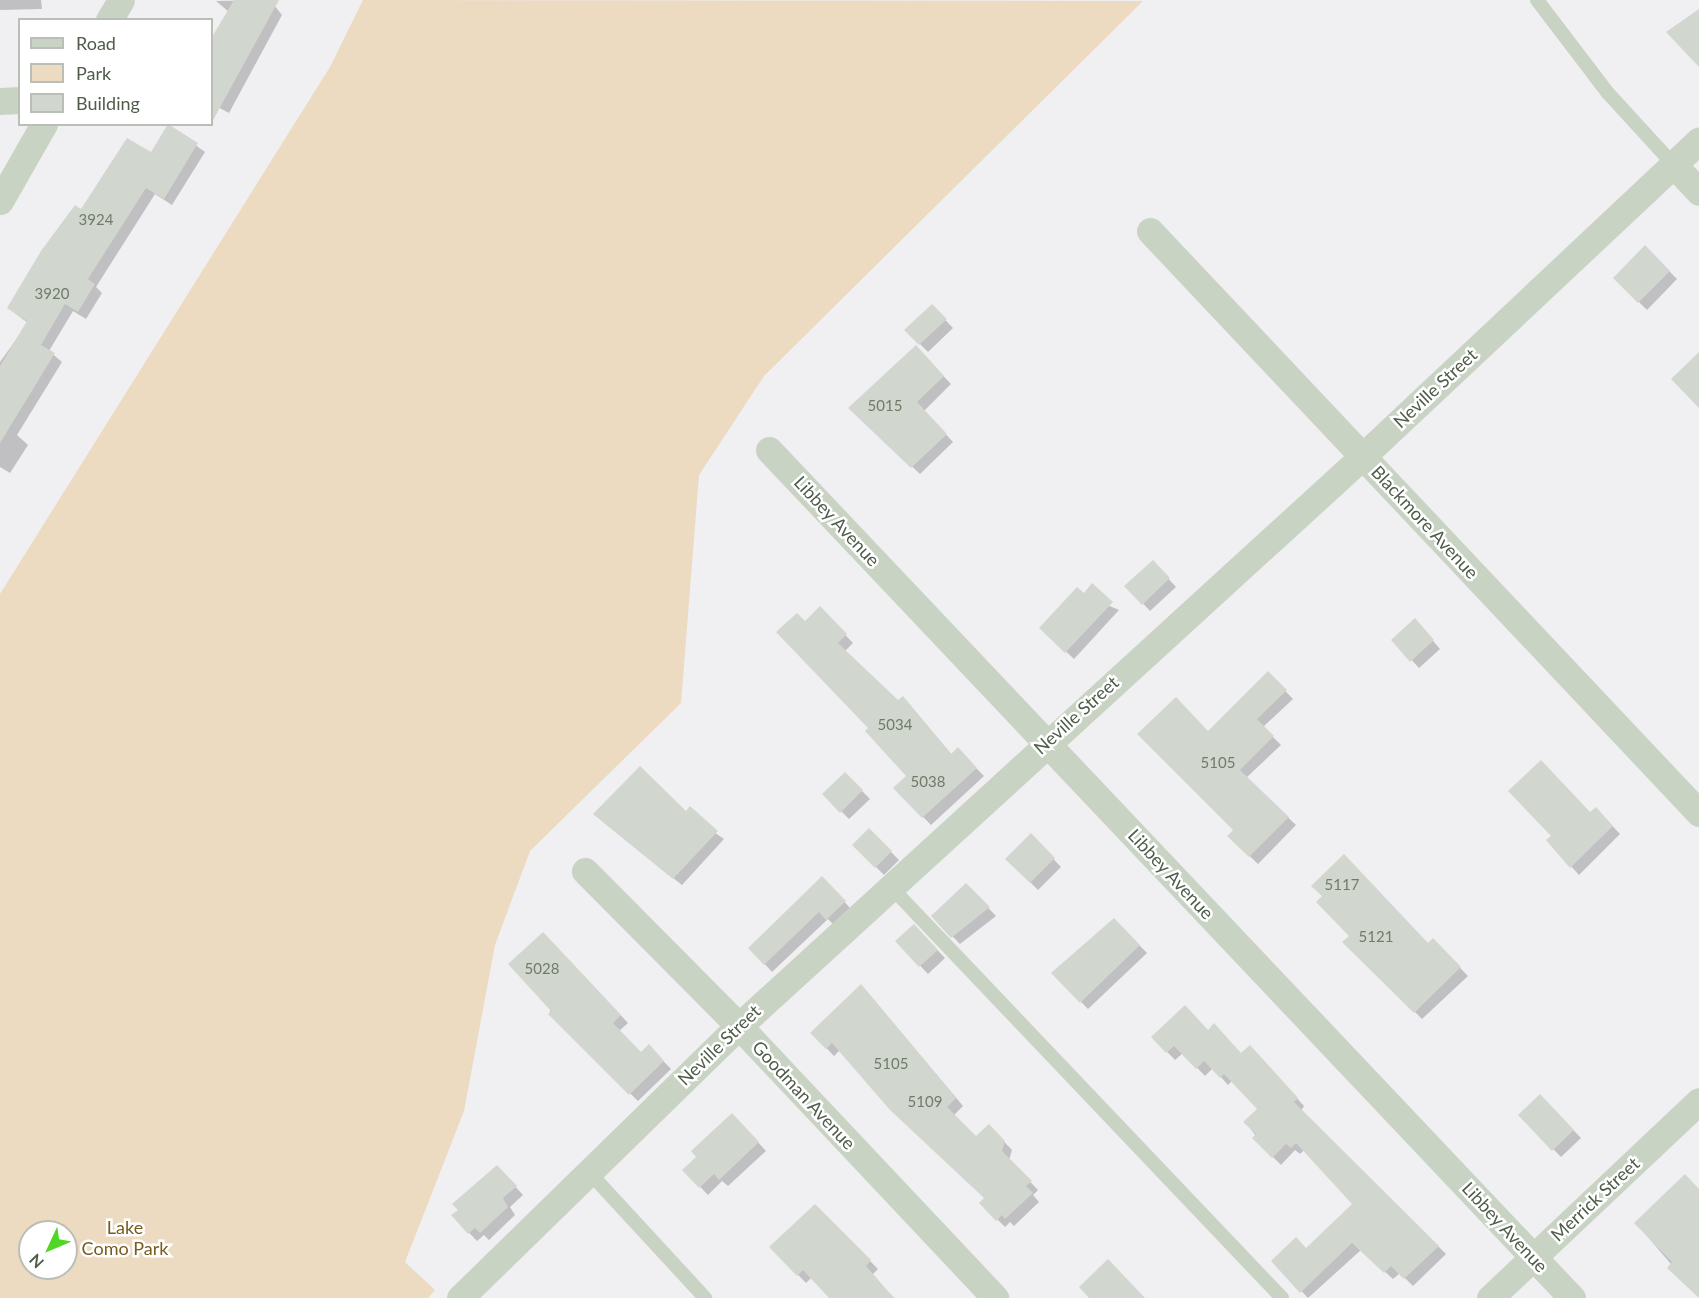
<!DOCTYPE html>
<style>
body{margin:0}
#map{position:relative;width:1699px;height:1298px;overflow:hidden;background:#f0eff2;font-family:Lato,sans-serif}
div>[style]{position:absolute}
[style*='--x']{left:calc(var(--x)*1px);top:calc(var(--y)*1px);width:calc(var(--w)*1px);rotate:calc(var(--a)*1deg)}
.green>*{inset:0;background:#ecdac1}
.shadow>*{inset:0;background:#0003}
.building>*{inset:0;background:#d1d7cf}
.lane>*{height:14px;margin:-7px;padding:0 7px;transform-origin:7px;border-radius:7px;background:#c9d3c4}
.street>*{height:27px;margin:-13.5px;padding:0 13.5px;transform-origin:13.5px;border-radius:13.5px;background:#c9d3c4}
span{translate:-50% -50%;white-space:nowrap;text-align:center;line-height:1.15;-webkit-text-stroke:5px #fff;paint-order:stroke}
.number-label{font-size:15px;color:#707b6a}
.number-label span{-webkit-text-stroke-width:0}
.street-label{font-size:18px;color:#4f5c49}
.park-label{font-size:18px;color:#795c1d}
.legend{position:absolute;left:18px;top:18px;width:195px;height:108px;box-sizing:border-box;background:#fff;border:2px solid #b9beb6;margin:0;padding:8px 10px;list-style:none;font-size:18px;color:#4f5c49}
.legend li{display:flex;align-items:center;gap:12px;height:30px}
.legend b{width:30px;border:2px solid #b9beb6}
.north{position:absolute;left:18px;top:1220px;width:60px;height:60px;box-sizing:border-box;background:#fff;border:2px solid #b9beb6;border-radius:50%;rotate:226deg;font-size:16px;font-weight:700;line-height:24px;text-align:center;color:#4f5c49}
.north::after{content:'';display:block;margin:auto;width:21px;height:27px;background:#52d625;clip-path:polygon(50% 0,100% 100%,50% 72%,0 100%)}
</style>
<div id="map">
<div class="green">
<div style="clip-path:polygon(evenodd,363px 0,1143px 1px,764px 376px,699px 475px,681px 703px,530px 851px,495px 945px,464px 1111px,405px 1262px,435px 1290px,428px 1298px,0 1298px,0 594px,330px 67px,363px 0,30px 1232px,66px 1232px,66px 1268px,30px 1268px,30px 1232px)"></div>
</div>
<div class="shadow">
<div style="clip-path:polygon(0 0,41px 0,42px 9px,0 10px)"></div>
<div style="clip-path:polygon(270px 0,282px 15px,229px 113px,212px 104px,212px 40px,229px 12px,216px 1px)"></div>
<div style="clip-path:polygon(169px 126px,205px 152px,172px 205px,155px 194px,96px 287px,102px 293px,86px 319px,73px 311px,49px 351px,62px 362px,17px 435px,28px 445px,10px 473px,0 467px,0 362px,28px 323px,8px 308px,81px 211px,151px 154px)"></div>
<div style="clip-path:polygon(1645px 247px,1677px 279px,1647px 310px,1615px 278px)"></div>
<div style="clip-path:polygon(932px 306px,953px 328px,928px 352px,906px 330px)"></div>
<div style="clip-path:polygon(916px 347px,951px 384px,924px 411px,953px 442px,920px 474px,850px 408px)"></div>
<div style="clip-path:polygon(1153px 562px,1176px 587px,1150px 611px,1127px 586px)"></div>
<div style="clip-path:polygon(1084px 595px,1119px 610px,1074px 659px,1041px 628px)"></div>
<div style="clip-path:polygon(820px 609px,853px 643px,845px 651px,898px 702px,910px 705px,952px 755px,958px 750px,984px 776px,931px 825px,895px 788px,908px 776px,870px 728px,805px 623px)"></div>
<div style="clip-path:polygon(1422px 628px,1440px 649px,1419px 668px,1393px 640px)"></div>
<div style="clip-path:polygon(1268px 673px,1293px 699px,1263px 727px,1281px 745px,1246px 778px,1296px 825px,1258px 864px,1229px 836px,1235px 830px,1208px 733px)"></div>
<div style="clip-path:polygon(845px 774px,870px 799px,849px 819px,824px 794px)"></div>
<div style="clip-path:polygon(686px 813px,724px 839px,682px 885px,602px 821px)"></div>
<div style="clip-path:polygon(1591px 814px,1604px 817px,1620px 834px,1579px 875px,1548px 841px)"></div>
<div style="clip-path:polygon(869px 830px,899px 860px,884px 875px,854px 845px)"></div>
<div style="clip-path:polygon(1031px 835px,1061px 867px,1038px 890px,1007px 859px)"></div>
<div style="clip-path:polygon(822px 878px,852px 910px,835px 926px,828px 919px,772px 972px,750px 948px)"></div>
<div style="clip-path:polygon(966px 885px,996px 916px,960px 944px,933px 916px)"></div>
<div style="clip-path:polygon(1114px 920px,1147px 953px,1088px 1009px,1053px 973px)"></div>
<div style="clip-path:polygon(914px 926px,945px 958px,928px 974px,897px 941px)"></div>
<div style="clip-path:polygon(1433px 940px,1468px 976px,1422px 1019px,1345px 942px,1429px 945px)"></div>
<div style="clip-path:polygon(551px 941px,628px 1023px,619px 1031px,641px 1054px,649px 1046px,671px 1069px,638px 1101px,550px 1014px)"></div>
<div style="clip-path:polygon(869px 994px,963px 1106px,953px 1116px,976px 1138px,989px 1126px,1012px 1150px,1009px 1160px,1038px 1190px,1033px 1195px,1039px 1202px,1014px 1226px,1010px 1222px,1005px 1227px,981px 1203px,986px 1198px,891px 1109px,840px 1050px,834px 1056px,812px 1033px)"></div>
<div style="clip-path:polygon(1208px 1031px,1242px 1054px,1257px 1055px,1304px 1106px,1301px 1111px,1446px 1254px,1413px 1286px,1400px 1273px,1393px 1279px,1361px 1250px,1308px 1298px,1273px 1261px,1306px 1250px,1354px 1205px,1304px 1150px,1300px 1154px,1295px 1150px,1281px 1165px,1273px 1157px,1245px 1122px,1259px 1109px,1232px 1081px,1228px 1085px,1213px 1068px,1205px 1076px,1183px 1053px,1175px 1060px,1153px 1037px)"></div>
<div style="clip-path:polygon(1540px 1096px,1581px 1138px,1561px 1157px,1520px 1115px)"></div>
<div style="clip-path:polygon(739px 1122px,766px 1151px,728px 1186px,722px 1181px,708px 1195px,684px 1170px)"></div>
<div style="clip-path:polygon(497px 1167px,523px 1195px,510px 1207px,515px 1215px,489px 1240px,484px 1235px,477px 1241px,453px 1216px)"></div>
<div style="clip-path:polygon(1699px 1190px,1699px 1297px,1636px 1223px)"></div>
<div style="clip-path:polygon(815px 1206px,878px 1269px,872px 1275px,894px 1298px,831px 1298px,812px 1277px,806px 1283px,771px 1247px)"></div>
</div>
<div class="building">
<div style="clip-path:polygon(234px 0,279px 0,212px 122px,212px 37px)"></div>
<div style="clip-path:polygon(1699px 9px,1699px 67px,1666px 32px)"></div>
<div style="clip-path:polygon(168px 124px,198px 143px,164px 199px,146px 188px,88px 279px,95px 284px,78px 312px,65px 304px,41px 345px,55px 353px,0 443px,0 366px,27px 321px,7px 308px,41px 251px,75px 205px,81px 209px,127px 138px,151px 152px)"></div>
<div style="clip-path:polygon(1645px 245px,1670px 271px,1638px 303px,1613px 278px)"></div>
<div style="clip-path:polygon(932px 304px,947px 319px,919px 345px,904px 330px)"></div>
<div style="clip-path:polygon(916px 345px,944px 376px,917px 402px,947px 434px,911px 468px,848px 408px)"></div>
<div style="clip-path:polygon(1699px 352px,1699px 408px,1671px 379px)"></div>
<div style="clip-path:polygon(1153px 560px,1170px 578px,1142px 605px,1124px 586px)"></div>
<div style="clip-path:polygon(1092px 583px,1113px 602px,1065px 653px,1039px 628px,1077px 587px,1084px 593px)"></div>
<div style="clip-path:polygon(820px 606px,847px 634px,838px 643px,898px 700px,903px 696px,951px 754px,958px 747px,977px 768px,922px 818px,893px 788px,906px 776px,865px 731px,868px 728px,776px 632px,797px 613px,805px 621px)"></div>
<div style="clip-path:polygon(1415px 618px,1434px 640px,1410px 662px,1391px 640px)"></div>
<div style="clip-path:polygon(1268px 671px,1287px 690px,1257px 719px,1274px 736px,1240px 770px,1289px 817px,1249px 857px,1227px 836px,1233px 830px,1137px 734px,1176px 697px,1208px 731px)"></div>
<div style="clip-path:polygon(1541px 760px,1590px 812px,1596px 807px,1613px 826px,1570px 868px,1546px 840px,1551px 836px,1508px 791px)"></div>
<div style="clip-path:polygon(640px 766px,686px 811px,690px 806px,718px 831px,673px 879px,593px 814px)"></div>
<div style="clip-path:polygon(845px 772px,863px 790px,840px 813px,822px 794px)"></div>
<div style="clip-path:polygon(869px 828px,892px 851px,875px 868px,852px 845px)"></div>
<div style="clip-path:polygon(1031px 833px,1055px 858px,1030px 883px,1005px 859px)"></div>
<div style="clip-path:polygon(1344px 854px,1428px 943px,1433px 938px,1461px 967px,1414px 1013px,1342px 942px,1349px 936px,1316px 902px,1322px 896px,1311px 886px)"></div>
<div style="clip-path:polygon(822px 876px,846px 901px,826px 920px,819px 912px,764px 965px,748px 948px)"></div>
<div style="clip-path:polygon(966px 883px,990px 907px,951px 938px,931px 916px)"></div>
<div style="clip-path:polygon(1114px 918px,1140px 945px,1080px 1003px,1051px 973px)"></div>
<div style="clip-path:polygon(914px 924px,938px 950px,919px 967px,895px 941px)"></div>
<div style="clip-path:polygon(543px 932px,621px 1015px,613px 1023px,641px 1052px,649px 1044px,664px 1061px,629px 1095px,548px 1014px,551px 1011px,508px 964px)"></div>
<div style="clip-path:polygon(861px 984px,956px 1098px,947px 1107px,976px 1136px,989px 1124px,1005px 1141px,1002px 1151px,1032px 1181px,1026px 1186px,1033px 1193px,1005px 1219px,1002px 1215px,996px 1221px,979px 1203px,984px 1198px,890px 1110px,832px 1043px,826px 1049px,810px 1033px)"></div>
<div style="clip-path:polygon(1185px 1005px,1208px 1030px,1214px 1023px,1241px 1053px,1250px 1045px,1298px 1098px,1294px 1102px,1439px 1246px,1404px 1279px,1391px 1266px,1384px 1273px,1352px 1243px,1300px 1293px,1271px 1261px,1296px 1237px,1306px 1248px,1352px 1204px,1296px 1143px,1291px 1148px,1286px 1144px,1272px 1158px,1252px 1138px,1256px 1134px,1243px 1122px,1257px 1109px,1224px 1074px,1220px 1078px,1204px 1061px,1196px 1069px,1174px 1046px,1166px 1053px,1151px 1037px)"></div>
<div style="clip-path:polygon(1540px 1094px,1574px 1130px,1552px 1151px,1518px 1115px)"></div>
<div style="clip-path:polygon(732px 1113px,759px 1142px,719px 1180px,714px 1174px,699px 1188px,682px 1170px,696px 1157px,691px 1151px)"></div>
<div style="clip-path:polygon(497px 1165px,517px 1186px,503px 1198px,508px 1207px,480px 1233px,475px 1228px,468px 1234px,451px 1215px,458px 1210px,452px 1204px)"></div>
<div style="clip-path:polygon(1685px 1174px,1699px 1189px,1699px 1298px,1667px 1268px,1672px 1262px,1634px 1223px)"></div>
<div style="clip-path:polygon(815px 1204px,871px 1260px,866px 1266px,894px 1298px,829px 1298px,803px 1270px,797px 1276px,769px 1247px)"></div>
<div style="clip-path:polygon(1108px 1259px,1145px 1298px,1089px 1298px,1079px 1287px)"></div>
</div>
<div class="lane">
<div style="--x:1537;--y:0;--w:116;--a:52.7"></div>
<div style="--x:1607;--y:92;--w:98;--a:47.5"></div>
<div style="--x:890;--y:886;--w:569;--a:46.42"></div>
<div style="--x:588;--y:1171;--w:173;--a:47.3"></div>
</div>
<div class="street">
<div style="--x:109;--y:20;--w:23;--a:-59"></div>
<div style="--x:0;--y:101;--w:20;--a:-3"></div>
<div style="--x:1673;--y:164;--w:38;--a:47"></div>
<div style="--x:0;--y:201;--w:89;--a:-60.3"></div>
<div style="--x:1150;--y:231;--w:800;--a:46.67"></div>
<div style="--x:769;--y:450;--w:1168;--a:46.56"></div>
<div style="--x:585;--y:871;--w:218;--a:45.2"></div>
<div style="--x:739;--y:1026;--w:374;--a:46.7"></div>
<div style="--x:460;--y:1298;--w:390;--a:-44.3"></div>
<div style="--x:739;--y:1026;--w:845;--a:-42.41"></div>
<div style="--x:1363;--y:456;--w:461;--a:-43.2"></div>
<div style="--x:1490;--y:1298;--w:287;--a:-43.3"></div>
</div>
<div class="number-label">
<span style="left:96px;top:220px">3924</span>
<span style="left:52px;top:294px">3920</span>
<span style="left:885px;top:406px">5015</span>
<span style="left:895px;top:725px">5034</span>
<span style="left:1218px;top:763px">5105</span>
<span style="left:928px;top:782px">5038</span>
<span style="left:1342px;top:885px">5117</span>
<span style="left:1376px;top:937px">5121</span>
<span style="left:542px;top:969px">5028</span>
<span style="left:891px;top:1064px">5105</span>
<span style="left:925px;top:1102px">5109</span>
</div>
<div class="street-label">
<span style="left:1435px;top:388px;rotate:-43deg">Neville Street</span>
<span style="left:837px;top:521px;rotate:47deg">Libbey Avenue</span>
<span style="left:1425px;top:522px;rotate:47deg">Blackmore Avenue</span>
<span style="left:1076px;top:715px;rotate:-42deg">Neville Street</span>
<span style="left:1171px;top:874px;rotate:47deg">Libbey Avenue</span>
<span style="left:719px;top:1045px;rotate:-44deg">Neville Street</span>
<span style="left:804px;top:1095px;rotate:47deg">Goodman Avenue</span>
<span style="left:1595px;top:1199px;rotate:-43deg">Merrick Street</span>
<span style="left:1505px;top:1227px;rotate:47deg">Libbey Avenue</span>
</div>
<div class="park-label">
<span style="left:125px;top:1238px">Lake<br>Como Park</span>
</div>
<ul class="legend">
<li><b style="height:8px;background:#c9d3c4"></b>Road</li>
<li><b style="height:16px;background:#ecdac1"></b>Park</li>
<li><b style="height:16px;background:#d1d7cf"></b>Building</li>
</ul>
<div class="north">N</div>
</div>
